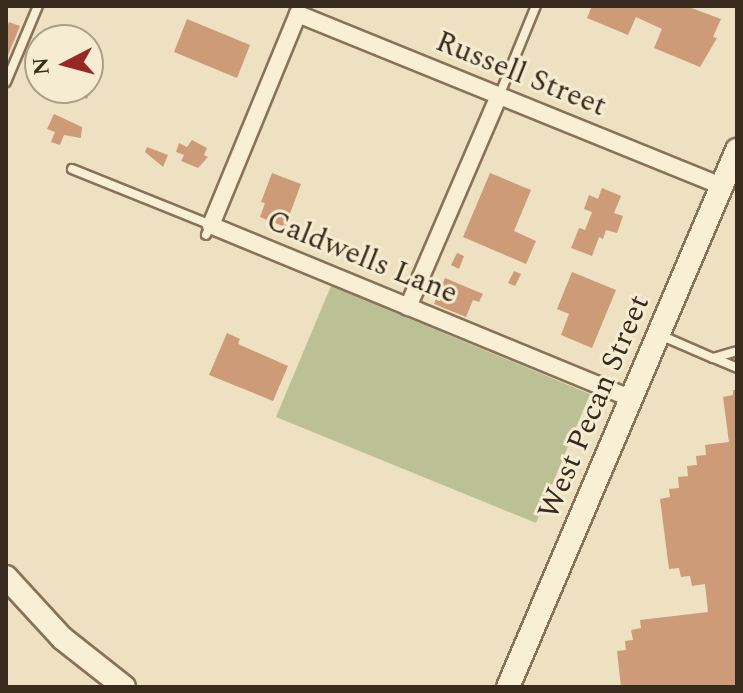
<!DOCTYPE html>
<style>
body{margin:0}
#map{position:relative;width:743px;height:693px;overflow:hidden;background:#eee1c1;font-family:Spectral,serif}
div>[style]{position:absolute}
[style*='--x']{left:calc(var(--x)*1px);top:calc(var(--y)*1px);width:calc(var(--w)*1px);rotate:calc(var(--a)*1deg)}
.cemetery>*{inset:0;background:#bbc195}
.building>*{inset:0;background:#cd9b77}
.roads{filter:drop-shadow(2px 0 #887259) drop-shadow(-2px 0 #887259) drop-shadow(0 2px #887259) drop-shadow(0 -2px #887259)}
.lane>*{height:8px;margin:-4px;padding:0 4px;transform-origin:4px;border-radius:4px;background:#f9efd5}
.street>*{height:16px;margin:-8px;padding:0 8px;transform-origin:8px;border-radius:8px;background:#f9efd5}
.secondary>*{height:22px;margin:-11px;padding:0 11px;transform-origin:11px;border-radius:11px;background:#f9efd5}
span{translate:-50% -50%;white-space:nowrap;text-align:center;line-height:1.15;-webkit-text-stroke:6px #f6ecd1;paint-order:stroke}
.street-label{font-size:30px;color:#382a1d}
.frame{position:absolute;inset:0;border:8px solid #382a1d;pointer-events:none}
.north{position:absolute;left:24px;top:24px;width:80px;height:80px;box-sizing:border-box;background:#f6ecd1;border:2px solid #aa9e89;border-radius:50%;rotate:264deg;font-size:22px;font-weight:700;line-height:32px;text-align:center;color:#382a1d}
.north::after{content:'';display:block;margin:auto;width:28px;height:36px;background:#982828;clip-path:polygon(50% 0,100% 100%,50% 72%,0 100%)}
</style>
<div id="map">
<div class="cemetery">
<div style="clip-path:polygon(331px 286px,590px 394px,536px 523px,276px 417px)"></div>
</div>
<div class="building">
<div style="clip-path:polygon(592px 6px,686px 6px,721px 19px,713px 37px,717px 38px,700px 67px,654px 48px,662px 29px,636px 17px,628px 35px,587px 18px)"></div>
<div style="clip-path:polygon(187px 19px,250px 45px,237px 78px,174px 52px)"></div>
<div style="clip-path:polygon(9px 22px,20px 26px,6px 60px,6px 30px)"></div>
<div style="clip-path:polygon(88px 82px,93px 84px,87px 99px,68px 92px,69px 88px,88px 88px)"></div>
<div style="clip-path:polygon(54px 114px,82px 127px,81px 138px,64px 135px,60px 145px,51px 142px,55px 132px,47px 129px)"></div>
<div style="clip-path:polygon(192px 140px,207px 148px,204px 155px,208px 157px,198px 168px,181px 161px,184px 155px,176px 152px,179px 143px,187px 147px)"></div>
<div style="clip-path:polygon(147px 147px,168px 155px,163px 167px,145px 152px)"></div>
<div style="clip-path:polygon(272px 173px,301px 184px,285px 227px,260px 217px,265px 203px,261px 202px)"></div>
<div style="clip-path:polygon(490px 173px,531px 190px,514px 231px,536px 241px,526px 264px,463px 237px)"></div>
<div style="clip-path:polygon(602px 188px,621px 196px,614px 213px,623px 216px,617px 233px,606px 230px,603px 239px,599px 237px,592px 256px,571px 248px,579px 228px,585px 230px,592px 212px,584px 209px,589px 195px,598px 199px)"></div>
<div style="clip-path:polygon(457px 253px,464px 256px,459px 269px,451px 265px)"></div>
<div style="clip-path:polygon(514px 271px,521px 274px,515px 286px,508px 283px)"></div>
<div style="clip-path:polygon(572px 272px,616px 290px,592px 348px,561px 335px,569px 314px,557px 309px)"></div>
<div style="clip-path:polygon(445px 278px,483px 294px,479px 302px,473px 300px,466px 317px,434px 304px)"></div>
<div style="clip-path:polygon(227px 333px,240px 339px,238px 344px,288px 366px,273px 401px,209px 375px)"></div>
<div style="clip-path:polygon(733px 390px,737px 390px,737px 687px,621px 687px,617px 651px,626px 650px,625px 641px,633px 640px,631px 630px,641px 628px,640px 620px,708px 612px,705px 584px,692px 586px,690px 576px,681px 577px,679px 568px,669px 569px,660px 499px,670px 497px,669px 489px,679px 488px,678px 477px,688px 476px,687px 466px,697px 465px,696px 456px,706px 455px,705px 445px,729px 442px,723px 397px,733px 395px)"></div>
</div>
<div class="roads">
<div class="lane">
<div style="--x:6;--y:82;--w:82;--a:-67.2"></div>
<div style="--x:499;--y:96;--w:97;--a:-67.7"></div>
<div style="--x:72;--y:169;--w:150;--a:21.9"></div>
<div style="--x:211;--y:225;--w:11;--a:117"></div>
<div style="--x:660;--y:335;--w:58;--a:23.5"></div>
<div style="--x:713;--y:358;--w:25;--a:-16"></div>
<div style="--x:714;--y:358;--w:25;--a:23"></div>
</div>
<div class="street">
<div style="--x:408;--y:307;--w:230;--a:-66.7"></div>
<div style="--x:630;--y:398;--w:453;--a:-157.6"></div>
<div style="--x:211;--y:225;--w:228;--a:-67.6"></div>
<div style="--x:298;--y:14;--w:458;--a:22.1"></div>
</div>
<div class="secondary">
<div style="--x:6;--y:577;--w:83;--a:47.4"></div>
<div style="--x:62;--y:638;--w:79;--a:38.3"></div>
<div style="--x:508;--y:687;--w:584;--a:-66.9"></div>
</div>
</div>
<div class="street-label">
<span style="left:521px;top:74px;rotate:22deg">Russell Street</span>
<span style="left:362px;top:257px;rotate:22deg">Caldwells Lane</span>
<span style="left:594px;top:407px;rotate:-67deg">West Pecan Street</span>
</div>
<div class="frame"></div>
<div class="north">N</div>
</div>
